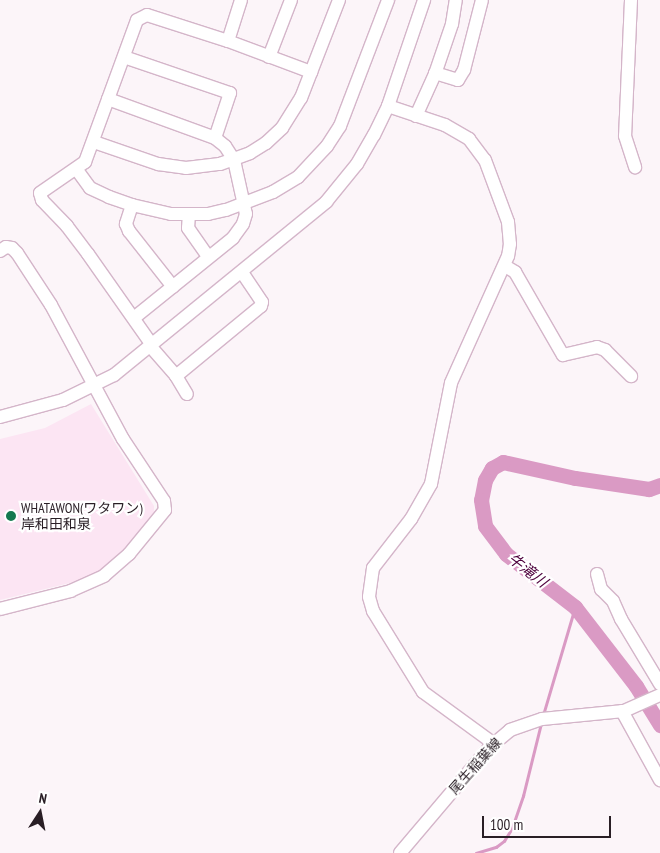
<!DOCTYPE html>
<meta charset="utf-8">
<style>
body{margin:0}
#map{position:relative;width:660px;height:853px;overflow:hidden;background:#fcf5f9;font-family:"PT Sans Narrow","Noto Sans JP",sans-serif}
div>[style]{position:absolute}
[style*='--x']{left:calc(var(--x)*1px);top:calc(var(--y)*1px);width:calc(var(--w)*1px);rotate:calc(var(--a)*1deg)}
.built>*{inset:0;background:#fce5f3}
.stream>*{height:2.5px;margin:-1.25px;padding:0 1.25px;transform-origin:1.25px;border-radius:1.25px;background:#da9ac4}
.river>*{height:15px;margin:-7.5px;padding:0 7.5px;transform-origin:7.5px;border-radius:7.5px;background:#da9ac4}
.roads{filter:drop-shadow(1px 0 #d4b5c9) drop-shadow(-1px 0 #d4b5c9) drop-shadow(0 1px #d4b5c9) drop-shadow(0 -1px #d4b5c9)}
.minor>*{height:12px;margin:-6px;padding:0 6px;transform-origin:6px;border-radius:6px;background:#fff}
.dots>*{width:14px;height:14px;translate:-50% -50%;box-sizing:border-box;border:2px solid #fff;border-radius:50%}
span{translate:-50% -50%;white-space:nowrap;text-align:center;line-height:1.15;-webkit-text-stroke:4.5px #fff;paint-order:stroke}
.poi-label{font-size:14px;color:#291e25}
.left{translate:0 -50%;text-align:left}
.street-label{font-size:14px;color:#291e25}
.water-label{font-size:15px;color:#4d003c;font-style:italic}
.north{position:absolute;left:15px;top:788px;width:50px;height:50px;-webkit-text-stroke:4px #fff;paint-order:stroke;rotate:11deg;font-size:14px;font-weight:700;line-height:20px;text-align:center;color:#291e25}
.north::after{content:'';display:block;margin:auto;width:18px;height:22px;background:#291e25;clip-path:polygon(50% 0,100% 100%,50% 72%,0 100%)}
.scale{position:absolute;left:482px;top:816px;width:129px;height:22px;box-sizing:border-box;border:2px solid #291e25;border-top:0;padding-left:6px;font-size:15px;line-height:18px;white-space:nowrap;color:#291e25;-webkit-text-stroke:4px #fff;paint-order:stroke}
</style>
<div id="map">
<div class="built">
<div style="clip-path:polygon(91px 404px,154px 506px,154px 512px,121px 554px,102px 571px,78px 581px,0 600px,0 439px,45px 428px)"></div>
</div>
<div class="stream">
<div style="--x:543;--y:715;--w:113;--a:-73.5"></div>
<div style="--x:476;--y:853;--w:21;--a:-17"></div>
<div style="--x:496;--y:847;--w:10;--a:-37"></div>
<div style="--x:504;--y:841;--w:15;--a:-58"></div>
<div style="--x:512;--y:828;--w:34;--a:-71"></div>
<div style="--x:523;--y:796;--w:75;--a:-76.1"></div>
</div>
<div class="river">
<div style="--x:660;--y:485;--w:12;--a:160"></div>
<div style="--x:649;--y:489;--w:75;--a:-171.5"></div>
<div style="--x:575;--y:478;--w:74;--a:-167.5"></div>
<div style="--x:503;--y:462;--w:13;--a:151"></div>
<div style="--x:492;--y:468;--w:14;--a:120"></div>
<div style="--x:485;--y:480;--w:20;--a:101"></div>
<div style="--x:481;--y:500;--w:26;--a:81"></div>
<div style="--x:485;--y:526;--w:35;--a:53"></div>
<div style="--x:506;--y:554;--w:87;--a:37.5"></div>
<div style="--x:575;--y:607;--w:100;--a:52.3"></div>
<div style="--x:636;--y:686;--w:46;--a:58.4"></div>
</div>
<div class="roads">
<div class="minor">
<div style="--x:631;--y:0;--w:136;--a:92.5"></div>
<div style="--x:625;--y:136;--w:33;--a:72"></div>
<div style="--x:228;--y:41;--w:43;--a:-72.4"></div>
<div style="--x:124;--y:57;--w:112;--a:18.8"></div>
<div style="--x:230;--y:93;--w:47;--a:108.4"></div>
<div style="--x:269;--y:57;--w:61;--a:-68.9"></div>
<div style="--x:435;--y:73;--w:24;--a:17"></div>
<div style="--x:458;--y:80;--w:12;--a:-59"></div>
<div style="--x:464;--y:70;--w:72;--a:-75.6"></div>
<div style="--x:108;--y:99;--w:114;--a:20"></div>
<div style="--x:215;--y:138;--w:13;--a:39"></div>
<div style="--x:225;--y:146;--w:17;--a:57"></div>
<div style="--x:234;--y:160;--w:55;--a:77.5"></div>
<div style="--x:246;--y:214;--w:10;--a:107"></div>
<div style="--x:243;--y:224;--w:17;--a:126"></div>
<div style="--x:233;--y:238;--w:127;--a:141.1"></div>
<div style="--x:388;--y:106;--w:60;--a:18.4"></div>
<div style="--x:445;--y:125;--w:28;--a:30"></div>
<div style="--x:469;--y:139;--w:26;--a:53"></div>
<div style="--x:485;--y:160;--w:66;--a:69.6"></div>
<div style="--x:508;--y:222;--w:22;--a:85"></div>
<div style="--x:510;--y:244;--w:12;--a:99"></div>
<div style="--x:508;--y:256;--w:139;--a:114.2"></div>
<div style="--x:451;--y:383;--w:103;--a:101.2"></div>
<div style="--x:431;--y:484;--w:40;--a:119.7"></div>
<div style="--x:411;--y:519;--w:62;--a:127.8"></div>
<div style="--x:373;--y:568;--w:29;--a:98"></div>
<div style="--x:369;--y:597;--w:15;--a:74"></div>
<div style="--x:373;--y:611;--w:95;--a:58.3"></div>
<div style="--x:423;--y:692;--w:87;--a:36.1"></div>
<div style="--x:416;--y:116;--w:46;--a:-65.7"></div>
<div style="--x:435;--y:74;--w:53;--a:-71.2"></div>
<div style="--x:452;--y:24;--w:24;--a:-81"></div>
<div style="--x:94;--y:142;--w:68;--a:19"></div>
<div style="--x:158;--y:164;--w:28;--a:8"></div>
<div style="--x:186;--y:168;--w:34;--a:-7"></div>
<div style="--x:220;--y:164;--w:32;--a:-20"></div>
<div style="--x:250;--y:153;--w:19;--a:-32"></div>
<div style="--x:266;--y:143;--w:22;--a:-43"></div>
<div style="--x:282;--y:128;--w:36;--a:-58"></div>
<div style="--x:301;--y:98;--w:105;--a:-68.8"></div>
<div style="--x:77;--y:170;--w:22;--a:54"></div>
<div style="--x:90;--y:188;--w:21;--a:25"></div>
<div style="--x:109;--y:197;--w:24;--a:19"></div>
<div style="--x:132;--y:205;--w:40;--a:13"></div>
<div style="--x:171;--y:214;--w:37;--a:0"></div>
<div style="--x:208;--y:214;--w:18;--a:-13"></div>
<div style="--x:226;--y:210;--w:50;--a:-21"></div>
<div style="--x:273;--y:192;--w:29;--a:-31"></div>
<div style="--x:298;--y:177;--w:42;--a:-46.9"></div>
<div style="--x:327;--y:146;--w:24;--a:-57"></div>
<div style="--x:340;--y:126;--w:135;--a:-69.1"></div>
<div style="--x:132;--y:205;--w:20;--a:108"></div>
<div style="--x:126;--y:224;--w:8;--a:67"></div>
<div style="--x:129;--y:231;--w:71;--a:51.8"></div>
<div style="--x:189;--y:214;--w:14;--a:94"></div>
<div style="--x:188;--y:228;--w:35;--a:55"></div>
<div style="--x:0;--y:251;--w:7;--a:-34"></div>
<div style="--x:6;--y:247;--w:6;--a:9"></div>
<div style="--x:12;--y:248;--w:7;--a:45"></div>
<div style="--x:17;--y:253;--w:62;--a:56.8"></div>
<div style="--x:51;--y:305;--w:152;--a:61.8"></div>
<div style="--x:123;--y:439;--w:74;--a:56.5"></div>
<div style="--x:164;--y:501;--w:9;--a:84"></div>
<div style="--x:165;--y:510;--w:57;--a:129.3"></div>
<div style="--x:129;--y:554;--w:33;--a:139"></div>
<div style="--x:104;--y:576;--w:36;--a:156"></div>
<div style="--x:71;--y:591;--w:73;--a:165.8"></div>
<div style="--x:505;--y:266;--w:12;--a:31"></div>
<div style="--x:515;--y:272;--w:96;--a:60"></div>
<div style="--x:563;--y:355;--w:35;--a:-13"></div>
<div style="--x:597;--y:347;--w:9;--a:21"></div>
<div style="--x:605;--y:350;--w:37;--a:45"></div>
<div style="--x:152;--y:345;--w:111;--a:-125.1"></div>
<div style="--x:88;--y:254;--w:35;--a:-127"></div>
<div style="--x:67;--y:226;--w:36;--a:-134"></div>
<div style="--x:42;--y:200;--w:7;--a:-106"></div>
<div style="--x:40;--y:193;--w:55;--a:-34.6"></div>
<div style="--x:85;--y:162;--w:151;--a:-69.9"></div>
<div style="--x:137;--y:20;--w:11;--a:-27"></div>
<div style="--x:147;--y:15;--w:85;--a:17.8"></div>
<div style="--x:228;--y:41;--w:89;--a:20.5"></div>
<div style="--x:151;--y:347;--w:38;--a:49"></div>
<div style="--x:176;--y:376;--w:21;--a:59"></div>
<div style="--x:176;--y:376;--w:110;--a:-39.5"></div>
<div style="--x:261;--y:306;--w:4;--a:-76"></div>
<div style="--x:262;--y:302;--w:36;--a:-124"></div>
<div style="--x:0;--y:417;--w:65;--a:-15.1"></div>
<div style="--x:63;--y:400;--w:57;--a:-26.1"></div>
<div style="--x:114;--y:375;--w:274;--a:-39.2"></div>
<div style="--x:326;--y:202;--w:49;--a:-50.8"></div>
<div style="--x:357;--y:164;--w:34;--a:-60"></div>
<div style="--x:374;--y:135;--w:32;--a:-64"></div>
<div style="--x:388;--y:106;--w:112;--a:-71.2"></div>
<div style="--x:597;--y:574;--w:16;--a:75"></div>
<div style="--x:601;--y:589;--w:17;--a:45"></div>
<div style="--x:613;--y:601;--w:20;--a:66"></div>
<div style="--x:621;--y:619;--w:76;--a:59"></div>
<div style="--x:622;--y:711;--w:79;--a:61.2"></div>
<div style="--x:400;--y:853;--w:139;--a:-49.7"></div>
<div style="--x:490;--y:747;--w:26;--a:-40"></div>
<div style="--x:510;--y:730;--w:34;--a:-19"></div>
<div style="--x:542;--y:719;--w:82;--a:-5.6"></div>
<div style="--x:624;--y:711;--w:39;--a:-24"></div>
</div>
</div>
<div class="dots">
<div style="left:11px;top:516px;background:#157950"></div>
</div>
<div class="poi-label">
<span class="left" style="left:21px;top:516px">WHATAWON(ワタワン)<br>岸和田和泉</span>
</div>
<div class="street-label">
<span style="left:475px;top:766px;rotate:-48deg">尾生稲葉線</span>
</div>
<div class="water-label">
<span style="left:528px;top:570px;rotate:38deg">牛滝川</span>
</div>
<div class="north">N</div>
<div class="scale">100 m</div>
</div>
